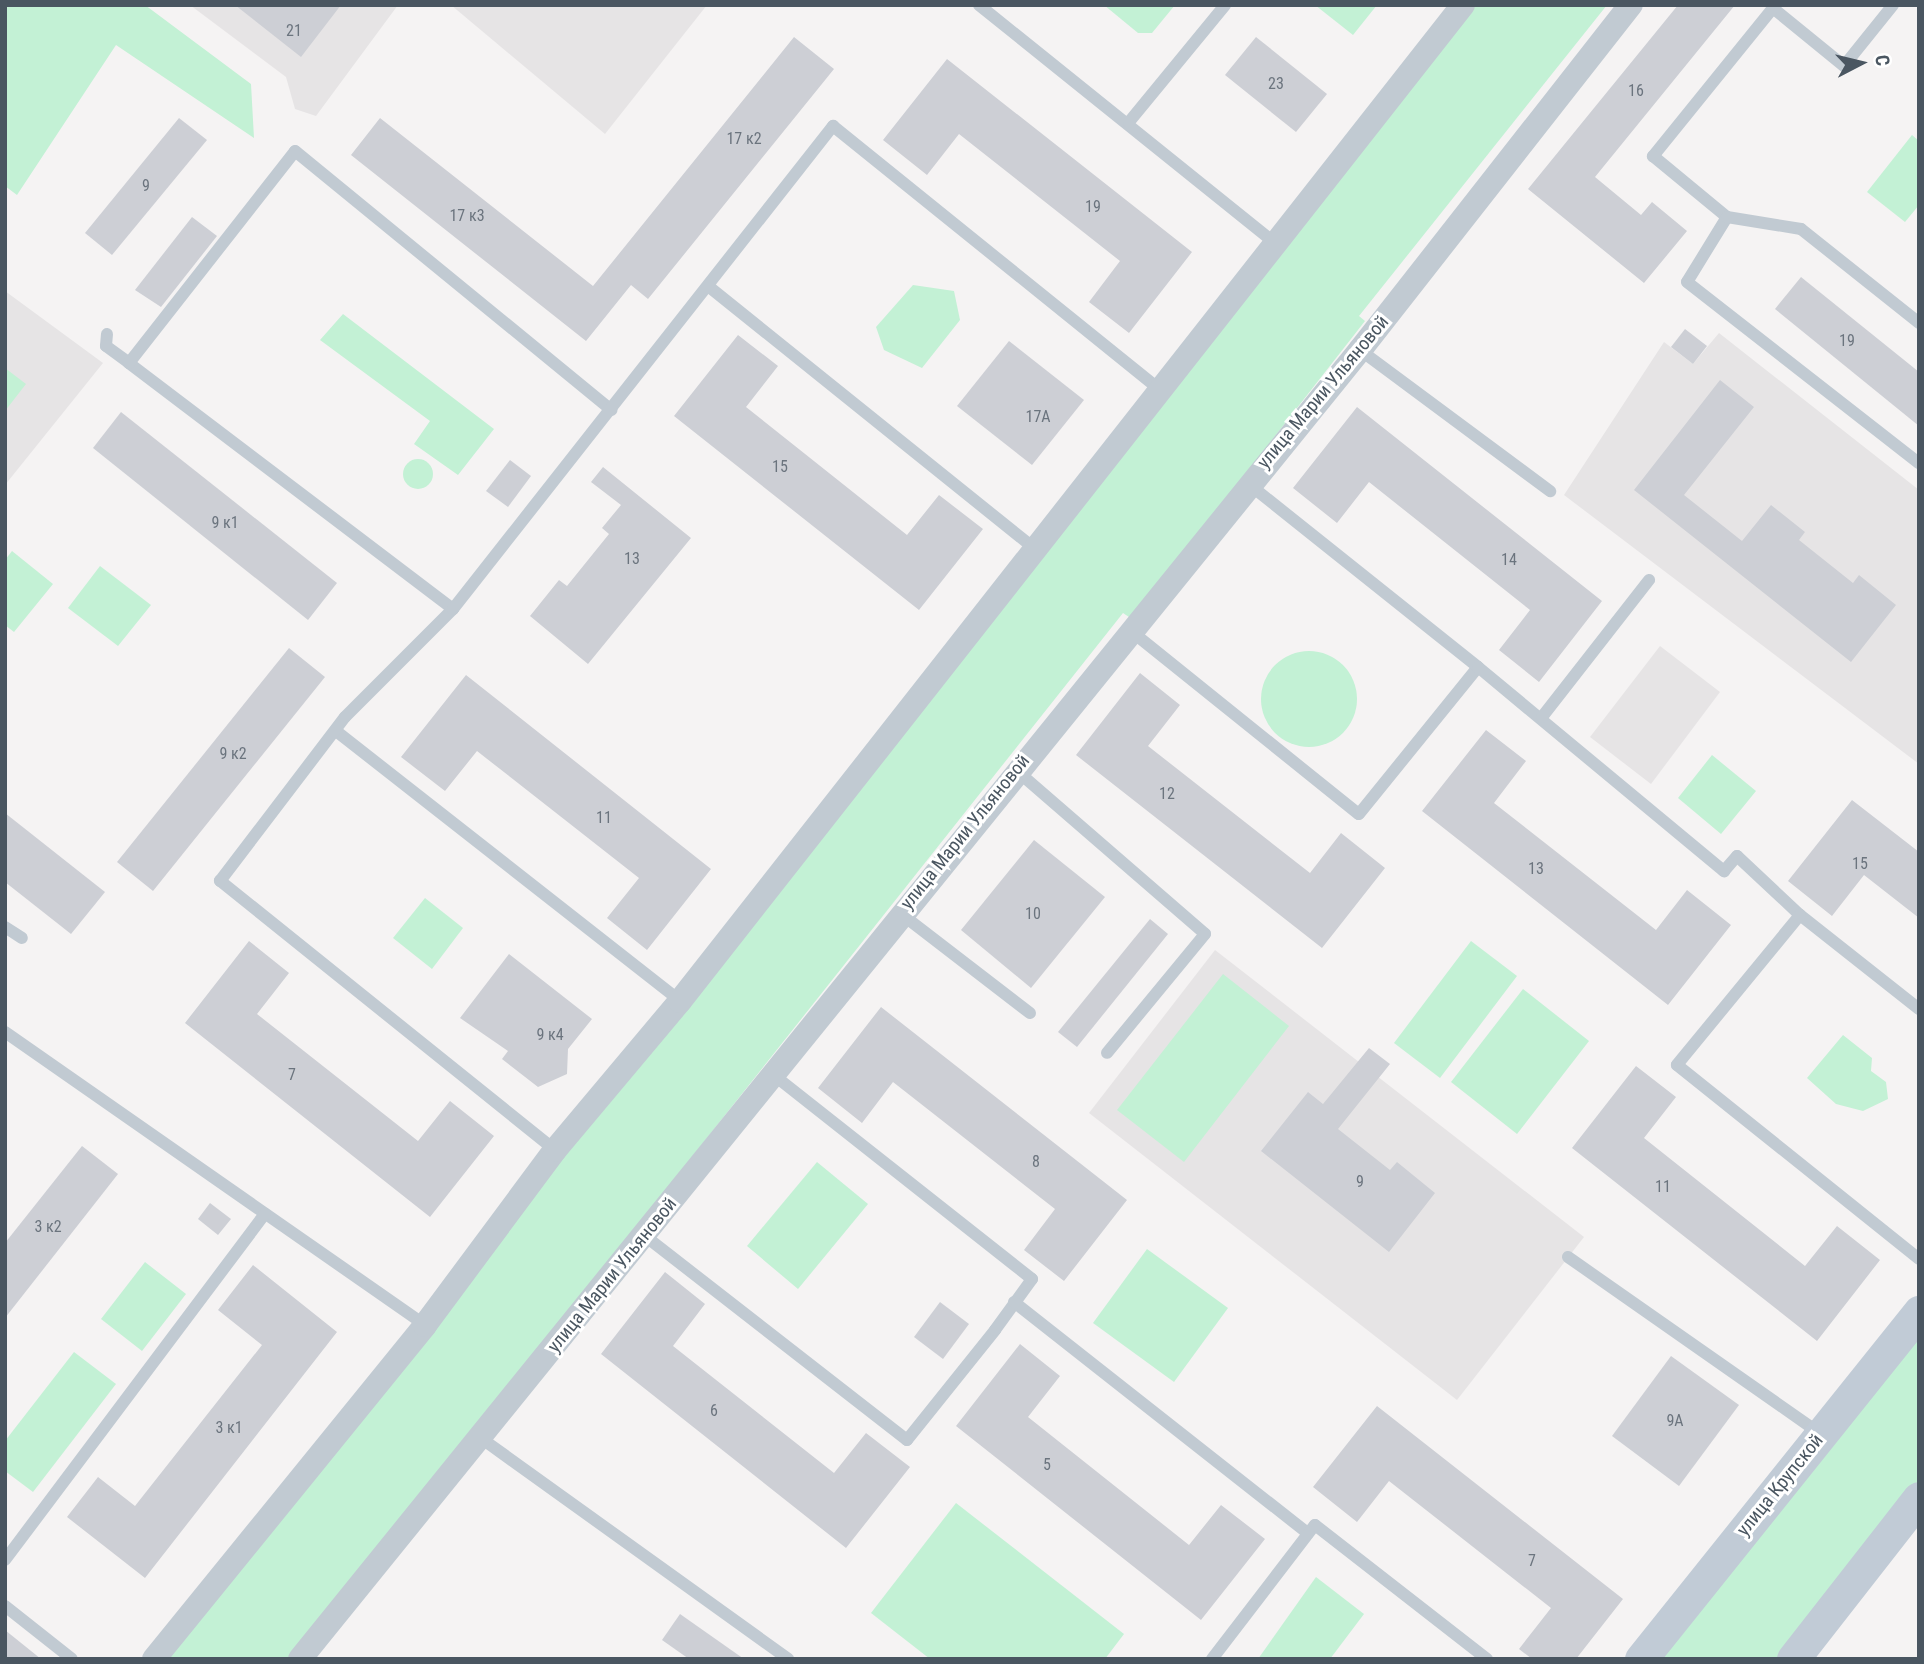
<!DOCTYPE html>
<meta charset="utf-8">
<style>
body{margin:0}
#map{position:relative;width:1924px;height:1664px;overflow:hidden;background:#f5f3f3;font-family:"Roboto Condensed",sans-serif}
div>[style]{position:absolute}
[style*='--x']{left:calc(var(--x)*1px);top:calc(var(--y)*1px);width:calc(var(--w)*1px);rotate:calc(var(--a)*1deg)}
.education>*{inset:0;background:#e6e4e5}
.green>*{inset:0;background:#c3f1d5}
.round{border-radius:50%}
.building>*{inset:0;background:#cdcfd5}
.lane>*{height:12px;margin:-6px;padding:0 6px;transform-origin:6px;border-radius:6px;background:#c1cad2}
.street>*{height:24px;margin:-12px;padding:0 12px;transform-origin:12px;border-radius:12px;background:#c1cad2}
.secondary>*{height:33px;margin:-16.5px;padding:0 16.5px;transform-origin:16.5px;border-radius:16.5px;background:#c1cbd6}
span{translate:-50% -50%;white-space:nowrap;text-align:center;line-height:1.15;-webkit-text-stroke:6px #fff;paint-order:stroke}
.number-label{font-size:16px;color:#6b747e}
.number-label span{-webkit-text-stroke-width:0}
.street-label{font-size:19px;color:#4a5661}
.frame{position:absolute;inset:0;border:7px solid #4a5661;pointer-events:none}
.north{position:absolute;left:1826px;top:28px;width:70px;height:70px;-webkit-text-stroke:5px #fff;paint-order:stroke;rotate:83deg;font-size:19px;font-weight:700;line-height:28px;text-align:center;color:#4a5661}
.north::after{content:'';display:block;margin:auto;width:24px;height:32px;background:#4a5661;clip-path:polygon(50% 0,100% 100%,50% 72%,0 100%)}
</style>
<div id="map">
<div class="education">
<div style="clip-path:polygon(190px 5px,398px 5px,316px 116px,295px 109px,286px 77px)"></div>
<div style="clip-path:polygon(451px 5px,707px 5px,605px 134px)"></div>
<div style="clip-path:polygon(5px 291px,103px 363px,5px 485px)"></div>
<div style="clip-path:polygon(1719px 333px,1919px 490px,1919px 764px,1564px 495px,1664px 342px,1693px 364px)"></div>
<div style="clip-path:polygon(1660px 646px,1720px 692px,1651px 784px,1590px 737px)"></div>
<div style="clip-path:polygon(1215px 950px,1584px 1237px,1457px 1400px,1089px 1113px)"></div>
</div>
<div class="green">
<div style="clip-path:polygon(5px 5px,145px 5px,251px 84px,254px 138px,116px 45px,17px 195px,5px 186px)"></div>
<div style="clip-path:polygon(1104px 5px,1175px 5px,1152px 33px,1138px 33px)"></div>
<div style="clip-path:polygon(1315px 5px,1377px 5px,1353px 35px)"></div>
<div style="clip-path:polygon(1475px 5px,1607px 5px,1359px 316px,1365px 321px,1132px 619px,1123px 613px,294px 1659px,159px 1659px)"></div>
<div style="clip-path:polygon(1912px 135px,1919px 141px,1919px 205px,1905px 222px,1867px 192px)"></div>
<div style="clip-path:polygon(913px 285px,954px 291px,960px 320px,922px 368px,884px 350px,876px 327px)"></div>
<div style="clip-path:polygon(343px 314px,494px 429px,458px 475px,414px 444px,430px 421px,320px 340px)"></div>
<div style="clip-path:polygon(5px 368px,26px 384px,5px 411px)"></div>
<div class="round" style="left:403px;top:459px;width:30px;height:30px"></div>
<div style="clip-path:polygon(12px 551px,53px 584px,14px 632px,5px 625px,5px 560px)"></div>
<div style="clip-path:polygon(100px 566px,151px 605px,118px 646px,68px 608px)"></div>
<div class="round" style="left:1261px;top:651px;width:96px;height:96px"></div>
<div style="clip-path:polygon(1712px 755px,1756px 791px,1721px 834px,1678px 798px)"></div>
<div style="clip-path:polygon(425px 898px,463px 928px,432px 969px,393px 938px)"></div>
<div style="clip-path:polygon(1471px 941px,1517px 976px,1440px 1078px,1394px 1043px)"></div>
<div style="clip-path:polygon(1223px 974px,1289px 1026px,1184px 1162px,1117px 1110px)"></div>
<div style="clip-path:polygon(1523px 989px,1589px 1041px,1517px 1134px,1451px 1082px)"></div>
<div style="clip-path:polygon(1843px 1035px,1872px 1058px,1871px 1071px,1886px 1082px,1888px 1099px,1863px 1111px,1836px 1104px,1807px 1078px)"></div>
<div style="clip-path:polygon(817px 1162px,868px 1204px,798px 1289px,747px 1246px)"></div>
<div style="clip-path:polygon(1147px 1249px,1228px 1308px,1174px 1382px,1093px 1323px)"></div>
<div style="clip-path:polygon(145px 1262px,186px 1294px,142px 1351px,101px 1319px)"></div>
<div style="clip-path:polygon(1919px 1324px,1919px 1480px,1778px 1659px,1652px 1659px)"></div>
<div style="clip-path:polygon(74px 1352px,116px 1384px,33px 1492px,5px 1471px,5px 1441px)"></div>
<div style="clip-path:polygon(956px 1503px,1124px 1634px,1105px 1659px,930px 1659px,871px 1613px)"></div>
<div style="clip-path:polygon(1316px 1577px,1364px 1614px,1330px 1659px,1258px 1659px)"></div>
</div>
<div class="building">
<div style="clip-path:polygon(235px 5px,341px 5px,301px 57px)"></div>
<div style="clip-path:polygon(1678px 5px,1735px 5px,1595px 177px,1641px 215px,1652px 202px,1687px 231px,1644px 283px,1528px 189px)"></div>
<div style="clip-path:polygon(794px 37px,834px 69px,648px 299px,631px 285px,586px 341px,351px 155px,380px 118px,593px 286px)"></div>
<div style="clip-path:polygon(1256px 37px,1327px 94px,1296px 132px,1225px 75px)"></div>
<div style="clip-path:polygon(947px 59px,1192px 252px,1129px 333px,1089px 302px,1120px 261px,959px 134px,927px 175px,883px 140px)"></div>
<div style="clip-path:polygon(179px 118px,207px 140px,112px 255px,85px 233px)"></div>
<div style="clip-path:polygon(192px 217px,217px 236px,161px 307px,135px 290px)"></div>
<div style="clip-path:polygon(1801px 277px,1919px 372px,1919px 426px,1775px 309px)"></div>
<div style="clip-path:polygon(1685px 329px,1707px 346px,1693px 364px,1671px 347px)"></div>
<div style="clip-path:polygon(738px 335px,778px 366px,746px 407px,907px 535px,939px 495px,983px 529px,919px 610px,674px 416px)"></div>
<div style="clip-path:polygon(1009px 341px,1084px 400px,1032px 465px,957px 406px)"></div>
<div style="clip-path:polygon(1720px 380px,1754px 407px,1684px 495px,1742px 541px,1771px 505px,1805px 532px,1799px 540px,1853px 583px,1859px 575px,1896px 605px,1851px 662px,1634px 490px)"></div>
<div style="clip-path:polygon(1357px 407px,1602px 601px,1539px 682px,1499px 650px,1530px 610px,1369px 482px,1337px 523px,1293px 488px)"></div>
<div style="clip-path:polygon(121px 412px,337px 583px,308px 620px,93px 448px)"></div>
<div style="clip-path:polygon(510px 460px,531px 476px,508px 507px,486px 491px)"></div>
<div style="clip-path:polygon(603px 467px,691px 538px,588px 664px,530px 616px,559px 580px,567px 586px,609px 534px,602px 528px,621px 505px,591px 482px)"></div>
<div style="clip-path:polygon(289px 648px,325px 677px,153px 891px,117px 862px)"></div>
<div style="clip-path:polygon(1140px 673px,1180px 705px,1148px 746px,1310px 873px,1341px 833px,1385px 868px,1322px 948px,1076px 755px)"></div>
<div style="clip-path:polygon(466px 675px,711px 869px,647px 950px,607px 918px,639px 878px,477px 751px,445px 791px,401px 757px)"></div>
<div style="clip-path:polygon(1486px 730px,1526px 761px,1494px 803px,1656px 930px,1687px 890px,1731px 925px,1668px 1005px,1422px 811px)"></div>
<div style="clip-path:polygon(1852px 800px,1919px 852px,1919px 918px,1864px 875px,1832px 916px,1788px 881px)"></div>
<div style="clip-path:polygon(5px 813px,105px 892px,71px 934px,5px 882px)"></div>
<div style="clip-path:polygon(1034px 840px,1105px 897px,1031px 988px,961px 930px)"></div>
<div style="clip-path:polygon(1150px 919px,1168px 934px,1077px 1047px,1058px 1032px)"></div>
<div style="clip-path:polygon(249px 941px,289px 973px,257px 1014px,418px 1141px,450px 1101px,494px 1136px,430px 1217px,185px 1023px)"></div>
<div style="clip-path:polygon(509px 954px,592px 1019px,568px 1049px,567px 1074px,538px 1087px,502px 1059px,508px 1051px,460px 1018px)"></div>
<div style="clip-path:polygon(881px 1007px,1127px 1200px,1064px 1281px,1024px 1250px,1055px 1209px,893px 1082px,862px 1123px,818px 1088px)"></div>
<div style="clip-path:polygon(1369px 1048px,1390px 1064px,1338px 1129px,1390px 1170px,1397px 1162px,1435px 1193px,1389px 1252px,1261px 1151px,1308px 1092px,1323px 1104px)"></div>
<div style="clip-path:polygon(1636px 1066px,1676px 1097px,1644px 1138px,1805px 1266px,1837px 1226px,1880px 1260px,1817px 1341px,1572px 1148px)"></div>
<div style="clip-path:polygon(82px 1146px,118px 1174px,5px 1318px,5px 1243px)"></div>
<div style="clip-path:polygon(210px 1203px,231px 1219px,218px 1235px,198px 1219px)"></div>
<div style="clip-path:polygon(253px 1265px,337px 1332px,145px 1578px,67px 1517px,98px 1477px,135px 1506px,262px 1345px,218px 1310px)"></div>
<div style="clip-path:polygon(665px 1272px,705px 1304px,673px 1346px,834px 1473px,866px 1433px,910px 1467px,846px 1548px,601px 1354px)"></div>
<div style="clip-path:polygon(940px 1302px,969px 1324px,943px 1359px,914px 1337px)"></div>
<div style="clip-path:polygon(1020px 1344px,1060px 1376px,1028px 1417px,1189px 1545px,1221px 1505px,1265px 1539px,1201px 1620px,956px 1426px)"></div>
<div style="clip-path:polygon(1671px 1356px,1739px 1405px,1679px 1486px,1612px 1436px)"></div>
<div style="clip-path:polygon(1377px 1406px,1623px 1599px,1576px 1659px,1532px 1659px,1519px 1649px,1551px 1608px,1389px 1481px,1357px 1522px,1313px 1487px)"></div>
<div style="clip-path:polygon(680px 1614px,744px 1659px,689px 1659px,662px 1640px)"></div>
<div style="clip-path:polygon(5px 1630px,41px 1659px,5px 1659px)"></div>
</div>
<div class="lane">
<div style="--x:979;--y:5;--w:377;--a:38.8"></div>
<div style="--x:1893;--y:5;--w:78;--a:128.8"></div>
<div style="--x:1844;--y:66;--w:92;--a:-140.8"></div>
<div style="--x:1773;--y:8;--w:191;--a:129"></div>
<div style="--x:1653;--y:156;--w:96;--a:39.5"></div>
<div style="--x:1727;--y:217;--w:76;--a:121.6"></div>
<div style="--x:1687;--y:282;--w:294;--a:38"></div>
<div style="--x:1129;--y:122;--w:151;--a:-50.6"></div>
<div style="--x:1727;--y:217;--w:75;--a:9.2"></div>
<div style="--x:1801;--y:229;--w:151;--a:38.5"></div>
<div style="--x:708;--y:286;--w:421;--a:38.8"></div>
<div style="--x:107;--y:334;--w:12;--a:95"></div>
<div style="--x:106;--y:346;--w:29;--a:36"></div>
<div style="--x:1360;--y:350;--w:237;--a:36.6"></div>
<div style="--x:453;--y:609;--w:407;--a:-142.8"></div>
<div style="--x:129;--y:363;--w:269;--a:-51.9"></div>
<div style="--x:295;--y:151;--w:409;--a:39.3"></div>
<div style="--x:1131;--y:631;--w:292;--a:38.8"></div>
<div style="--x:1359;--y:814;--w:189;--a:-51"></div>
<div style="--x:1478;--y:667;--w:293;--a:-141.4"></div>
<div style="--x:1478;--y:667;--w:320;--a:39.7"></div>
<div style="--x:1724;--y:871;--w:20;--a:-49"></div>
<div style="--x:1737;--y:856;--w:86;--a:43.1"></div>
<div style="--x:1542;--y:717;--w:174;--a:-52"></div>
<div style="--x:336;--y:731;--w:437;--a:38.1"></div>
<div style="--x:1016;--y:770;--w:250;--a:40.9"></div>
<div style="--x:1205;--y:934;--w:154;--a:129.5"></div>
<div style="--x:900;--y:913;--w:164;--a:37.6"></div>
<div style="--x:5;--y:927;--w:20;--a:33"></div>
<div style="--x:1919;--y:1009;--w:152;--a:-141.7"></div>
<div style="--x:1800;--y:915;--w:194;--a:129.4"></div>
<div style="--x:1677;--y:1065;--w:310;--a:38.7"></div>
<div style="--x:5;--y:1032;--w:512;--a:34.9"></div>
<div style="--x:555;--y:1150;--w:430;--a:-141.2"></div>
<div style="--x:220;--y:881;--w:206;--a:-52.7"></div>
<div style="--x:345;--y:717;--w:153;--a:-45"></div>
<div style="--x:453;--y:609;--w:615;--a:-51.81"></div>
<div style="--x:833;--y:126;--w:420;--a:38.9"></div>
<div style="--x:645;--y:1236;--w:332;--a:37.9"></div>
<div style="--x:907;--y:1440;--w:141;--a:-51.3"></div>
<div style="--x:995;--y:1330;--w:63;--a:-54"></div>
<div style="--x:1032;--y:1279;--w:331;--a:-141.7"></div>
<div style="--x:1568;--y:1257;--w:309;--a:35"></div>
<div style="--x:1014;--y:1302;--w:374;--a:38.2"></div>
<div style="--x:478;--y:1436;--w:382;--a:35.7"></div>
<div style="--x:5;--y:1560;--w:433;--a:-53.1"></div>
<div style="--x:5;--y:1606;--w:85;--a:38.3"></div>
<div style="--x:1212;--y:1659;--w:169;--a:-52.5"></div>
<div style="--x:1315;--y:1525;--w:218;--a:37.9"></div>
</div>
<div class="street">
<div style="--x:154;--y:1659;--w:430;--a:-50.9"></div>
<div style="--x:425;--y:1325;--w:218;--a:-53.4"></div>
<div style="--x:555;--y:1150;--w:194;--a:-50"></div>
<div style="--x:680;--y:1001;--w:1267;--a:-51.83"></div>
<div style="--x:300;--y:1659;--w:1684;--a:-51"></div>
<div style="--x:1360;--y:350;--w:439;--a:-51.9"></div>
</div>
<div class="secondary">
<div style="--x:1641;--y:1659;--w:445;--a:-51.3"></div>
<div style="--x:1793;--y:1659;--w:204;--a:-52"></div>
</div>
<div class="number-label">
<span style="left:294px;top:31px">21</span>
<span style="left:1276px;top:84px">23</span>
<span style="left:1636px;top:91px">16</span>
<span style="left:744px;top:139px">17 к2</span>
<span style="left:146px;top:186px">9</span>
<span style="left:1093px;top:207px">19</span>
<span style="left:467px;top:216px">17 к3</span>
<span style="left:1847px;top:341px">19</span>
<span style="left:1038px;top:417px">17А</span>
<span style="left:780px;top:467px">15</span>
<span style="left:225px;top:523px">9 к1</span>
<span style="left:632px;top:559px">13</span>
<span style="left:1509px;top:560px">14</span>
<span style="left:233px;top:754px">9 к2</span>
<span style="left:1167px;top:794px">12</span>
<span style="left:604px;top:818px">11</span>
<span style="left:1860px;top:864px">15</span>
<span style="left:1536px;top:869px">13</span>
<span style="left:1033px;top:914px">10</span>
<span style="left:550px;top:1035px">9 к4</span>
<span style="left:292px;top:1075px">7</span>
<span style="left:1036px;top:1162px">8</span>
<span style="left:1360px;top:1182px">9</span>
<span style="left:1663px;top:1187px">11</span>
<span style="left:48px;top:1227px">3 к2</span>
<span style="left:714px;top:1411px">6</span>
<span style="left:1675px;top:1421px">9А</span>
<span style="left:229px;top:1428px">3 к1</span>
<span style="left:1047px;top:1465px">5</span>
<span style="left:1532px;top:1561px">7</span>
</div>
<div class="street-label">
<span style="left:1323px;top:392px;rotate:-50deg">улица Марии Ульяновой</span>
<span style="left:965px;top:832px;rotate:-51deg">улица Марии Ульяновой</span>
<span style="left:612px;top:1275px;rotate:-51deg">улица Марии Ульяновой</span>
<span style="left:1780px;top:1485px;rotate:-51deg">улица Крупской</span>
</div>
<div class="frame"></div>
<div class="north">С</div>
</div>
